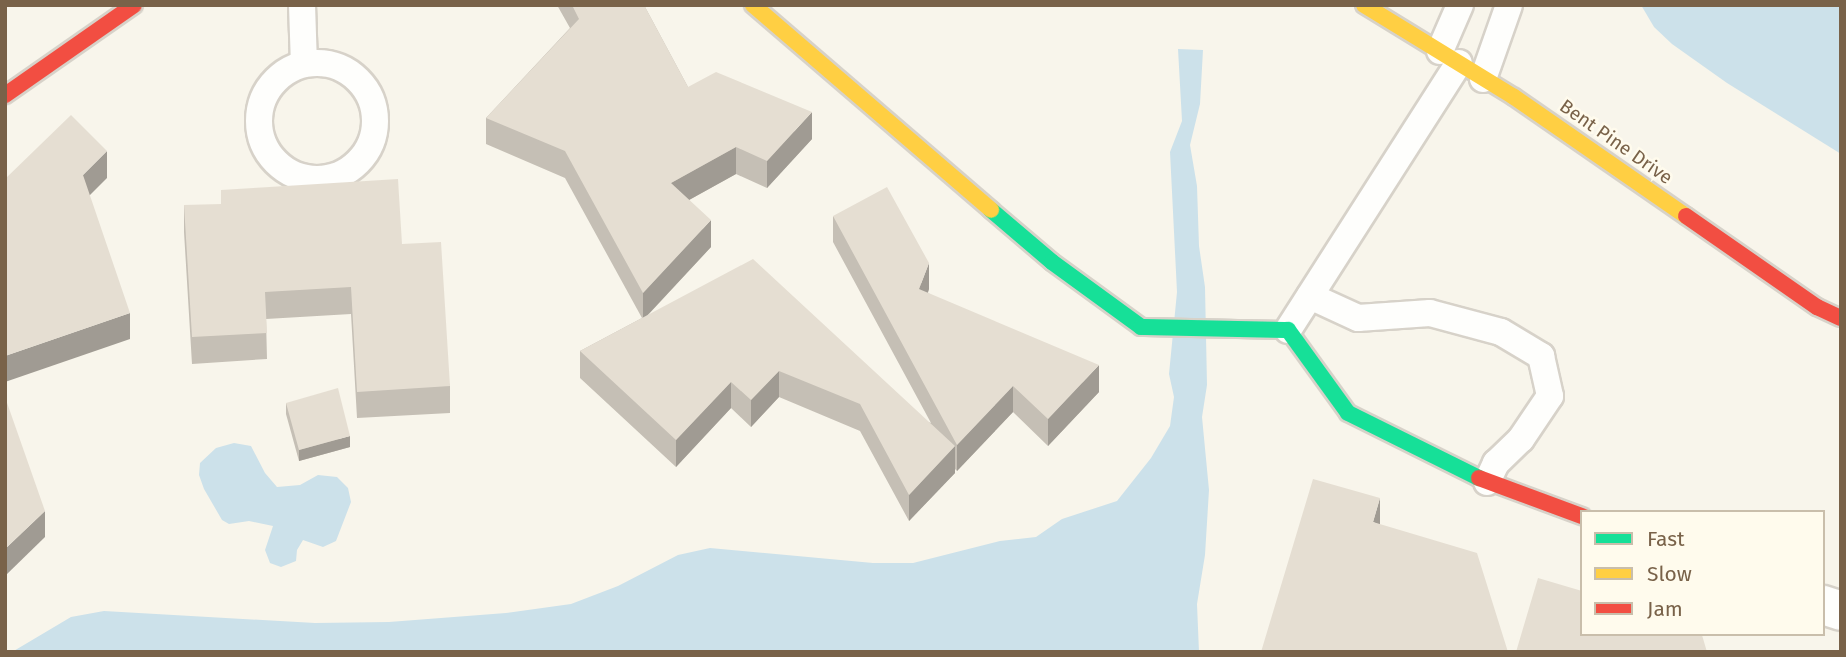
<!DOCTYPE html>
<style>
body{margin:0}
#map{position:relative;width:1846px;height:657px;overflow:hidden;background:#f8f5eb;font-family:"Fira Sans",sans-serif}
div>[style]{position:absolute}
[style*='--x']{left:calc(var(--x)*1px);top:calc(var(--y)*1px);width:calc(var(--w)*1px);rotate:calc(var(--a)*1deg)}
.water>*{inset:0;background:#cce1ea}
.roads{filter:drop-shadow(2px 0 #d7d2c9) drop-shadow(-2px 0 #d7d2c9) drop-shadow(0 2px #d7d2c9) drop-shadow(0 -2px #d7d2c9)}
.lane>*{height:26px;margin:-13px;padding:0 13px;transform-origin:13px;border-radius:13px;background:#fefefc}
.lane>.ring{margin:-13px;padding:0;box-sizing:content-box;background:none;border:26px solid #fefefc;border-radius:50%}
.street>*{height:38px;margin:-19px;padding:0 19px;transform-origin:19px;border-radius:19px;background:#fefefc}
.fast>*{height:16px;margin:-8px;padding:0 8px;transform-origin:8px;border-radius:8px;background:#16e098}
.slow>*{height:16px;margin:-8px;padding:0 8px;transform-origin:8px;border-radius:8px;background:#ffcf43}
.jam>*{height:16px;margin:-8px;padding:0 8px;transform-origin:8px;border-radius:8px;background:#f24e42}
.wall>*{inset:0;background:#c5bfb5}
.shaded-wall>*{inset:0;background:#a09b93}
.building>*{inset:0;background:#e5ded2}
span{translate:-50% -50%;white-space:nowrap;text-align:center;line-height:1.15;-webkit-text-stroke:5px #fffbed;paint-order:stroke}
.street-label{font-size:19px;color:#796249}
.frame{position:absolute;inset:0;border:7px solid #796249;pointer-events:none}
.legend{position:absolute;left:1580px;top:510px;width:245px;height:126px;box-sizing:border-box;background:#fffbed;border:2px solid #c9beab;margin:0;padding:9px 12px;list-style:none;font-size:21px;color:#796249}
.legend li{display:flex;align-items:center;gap:14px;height:35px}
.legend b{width:35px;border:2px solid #c9beab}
</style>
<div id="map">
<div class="water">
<div style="clip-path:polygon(1641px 5px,1841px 5px,1841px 154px,1727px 83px,1672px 44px,1654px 27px)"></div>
<div style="clip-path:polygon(1178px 49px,1203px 50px,1200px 104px,1190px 145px,1197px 186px,1199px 246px,1205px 287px,1207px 385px,1202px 417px,1209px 490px,1205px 555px,1197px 604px,1199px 652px,12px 652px,71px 617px,104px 611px,315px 623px,389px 622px,506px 613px,571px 604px,618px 586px,678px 555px,710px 548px,873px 563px,913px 563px,1000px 541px,1036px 537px,1062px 519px,1117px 501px,1151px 458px,1170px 426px,1174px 397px,1169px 374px,1177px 292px,1170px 152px,1182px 121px)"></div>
<div style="clip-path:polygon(234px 443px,251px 446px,265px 473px,277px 487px,300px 485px,318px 475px,337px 477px,348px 488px,351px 502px,336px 541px,323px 547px,303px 540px,297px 550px,296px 561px,281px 567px,270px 563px,265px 550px,273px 526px,249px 521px,229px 524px,222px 520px,204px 489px,199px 475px,200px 463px,216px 448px)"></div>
</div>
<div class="roads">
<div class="lane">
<div style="--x:302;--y:5;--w:59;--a:88.1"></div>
<div style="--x:1440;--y:51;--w:50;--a:-66.5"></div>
<div class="ring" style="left:259px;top:63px;width:90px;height:90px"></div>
<div style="--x:1483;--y:79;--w:78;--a:-70.6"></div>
<div style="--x:1310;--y:296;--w:53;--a:24.6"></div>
<div style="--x:1358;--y:318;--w:72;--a:-4"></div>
<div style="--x:1430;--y:313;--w:73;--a:15"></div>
<div style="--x:1501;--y:332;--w:47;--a:31"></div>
<div style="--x:1541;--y:356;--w:41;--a:77.3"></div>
<div style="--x:1550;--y:396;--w:52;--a:124"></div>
<div style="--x:1521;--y:439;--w:35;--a:136"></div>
<div style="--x:1496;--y:463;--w:21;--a:115"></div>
<div style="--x:1288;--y:330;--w:317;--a:-57.4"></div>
</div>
<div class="street">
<div style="--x:1823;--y:605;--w:19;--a:18"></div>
</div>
<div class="fast">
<div style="--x:991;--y:210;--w:80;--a:40.4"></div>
<div style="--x:1052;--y:262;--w:110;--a:36.1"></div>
<div style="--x:1141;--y:327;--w:147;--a:1.2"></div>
<div style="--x:1288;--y:330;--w:102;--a:54.1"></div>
<div style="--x:1348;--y:413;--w:146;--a:26.4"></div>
</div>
<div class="slow">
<div style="--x:753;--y:5;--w:314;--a:40.7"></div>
<div style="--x:1364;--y:5;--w:176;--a:31.5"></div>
<div style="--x:1514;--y:97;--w:209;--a:34.7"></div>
</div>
<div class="jam">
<div style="--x:5;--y:95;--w:157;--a:-34.9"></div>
<div style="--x:1686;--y:216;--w:160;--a:34.8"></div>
<div style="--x:1817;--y:307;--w:26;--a:25"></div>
<div style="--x:1479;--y:478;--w:110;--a:20.3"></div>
</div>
</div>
<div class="wall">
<div style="clip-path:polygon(557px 5px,644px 5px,688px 87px,812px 139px,767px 188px,736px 174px,689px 200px,711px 247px,648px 315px,931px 423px,833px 242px,833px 216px,929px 289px,928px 293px,1099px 392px,1048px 446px,1013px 412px,957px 471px,955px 469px,955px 473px,909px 521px,860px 431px,779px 397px,751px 427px,731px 408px,676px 467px,580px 378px,580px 351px,642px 318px,565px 178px,486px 144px,486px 118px,570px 28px)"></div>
<div style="clip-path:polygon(184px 205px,402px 244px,450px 386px,450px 413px,357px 418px,351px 314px,266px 319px,267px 359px,192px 364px,184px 232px)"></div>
<div style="clip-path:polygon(286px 403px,350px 447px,299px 461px,286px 414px)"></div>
</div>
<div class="shaded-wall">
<div style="clip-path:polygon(812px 112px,812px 139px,767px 188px,767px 161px)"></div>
<div style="clip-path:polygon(736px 147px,736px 174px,671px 210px,671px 183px)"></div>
<div style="clip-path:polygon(107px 151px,107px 178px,83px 202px,83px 175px)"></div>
<div style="clip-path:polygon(711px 220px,711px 247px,643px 320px,643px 293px)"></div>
<div style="clip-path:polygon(929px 263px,929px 289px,919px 316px,919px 289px)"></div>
<div style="clip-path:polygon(130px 313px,130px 339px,5px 382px,5px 356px)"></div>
<div style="clip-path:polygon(1099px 365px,1099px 392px,1048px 446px,1048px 419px)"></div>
<div style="clip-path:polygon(779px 371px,779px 397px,751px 427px,751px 400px)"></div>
<div style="clip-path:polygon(731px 382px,731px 408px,676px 467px,676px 440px)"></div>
<div style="clip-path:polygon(1013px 386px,1013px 412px,957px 471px,957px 445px)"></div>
<div style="clip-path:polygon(350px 436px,350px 447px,299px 461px,299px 450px)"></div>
<div style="clip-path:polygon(955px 446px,955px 473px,909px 521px,909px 495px)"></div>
<div style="clip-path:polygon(1380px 498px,1380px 525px,1373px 522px)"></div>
<div style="clip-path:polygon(45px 511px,45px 537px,5px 576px,5px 549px)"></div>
</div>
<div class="building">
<div style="clip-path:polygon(572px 5px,644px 5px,688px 87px,716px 72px,812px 112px,767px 161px,736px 147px,671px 183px,711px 220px,643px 293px,565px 151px,486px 118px,579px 19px)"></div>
<div style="clip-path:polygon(71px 115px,107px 151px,83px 175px,130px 313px,5px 356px,5px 179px)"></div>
<div style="clip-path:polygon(398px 179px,402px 244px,441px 242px,450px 386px,357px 392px,351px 287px,265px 292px,267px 333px,192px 337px,184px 205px,221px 204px,221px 190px)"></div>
<div style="clip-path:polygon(887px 187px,929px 263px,919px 289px,1099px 365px,1048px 419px,1013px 386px,957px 445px,833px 216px)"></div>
<div style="clip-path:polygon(753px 259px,955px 446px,909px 495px,860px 404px,779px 371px,751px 400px,731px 382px,676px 440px,580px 351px)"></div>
<div style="clip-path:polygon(338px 388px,350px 436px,299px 450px,286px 403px)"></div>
<div style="clip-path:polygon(5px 397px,45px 511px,5px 549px)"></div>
<div style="clip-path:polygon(1313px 479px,1380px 498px,1373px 522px,1477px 553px,1508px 652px,1261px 652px)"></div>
<div style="clip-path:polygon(1538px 578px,1582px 591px,1582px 634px,1698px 634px,1702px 635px,1707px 652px,1516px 652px)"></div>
</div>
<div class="street-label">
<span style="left:1616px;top:142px;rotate:35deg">Bent Pine Drive</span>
</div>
<div class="frame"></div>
<ul class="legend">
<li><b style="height:9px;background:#16e098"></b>Fast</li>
<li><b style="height:9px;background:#ffcf43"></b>Slow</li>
<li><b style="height:9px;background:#f24e42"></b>Jam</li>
</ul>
</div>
